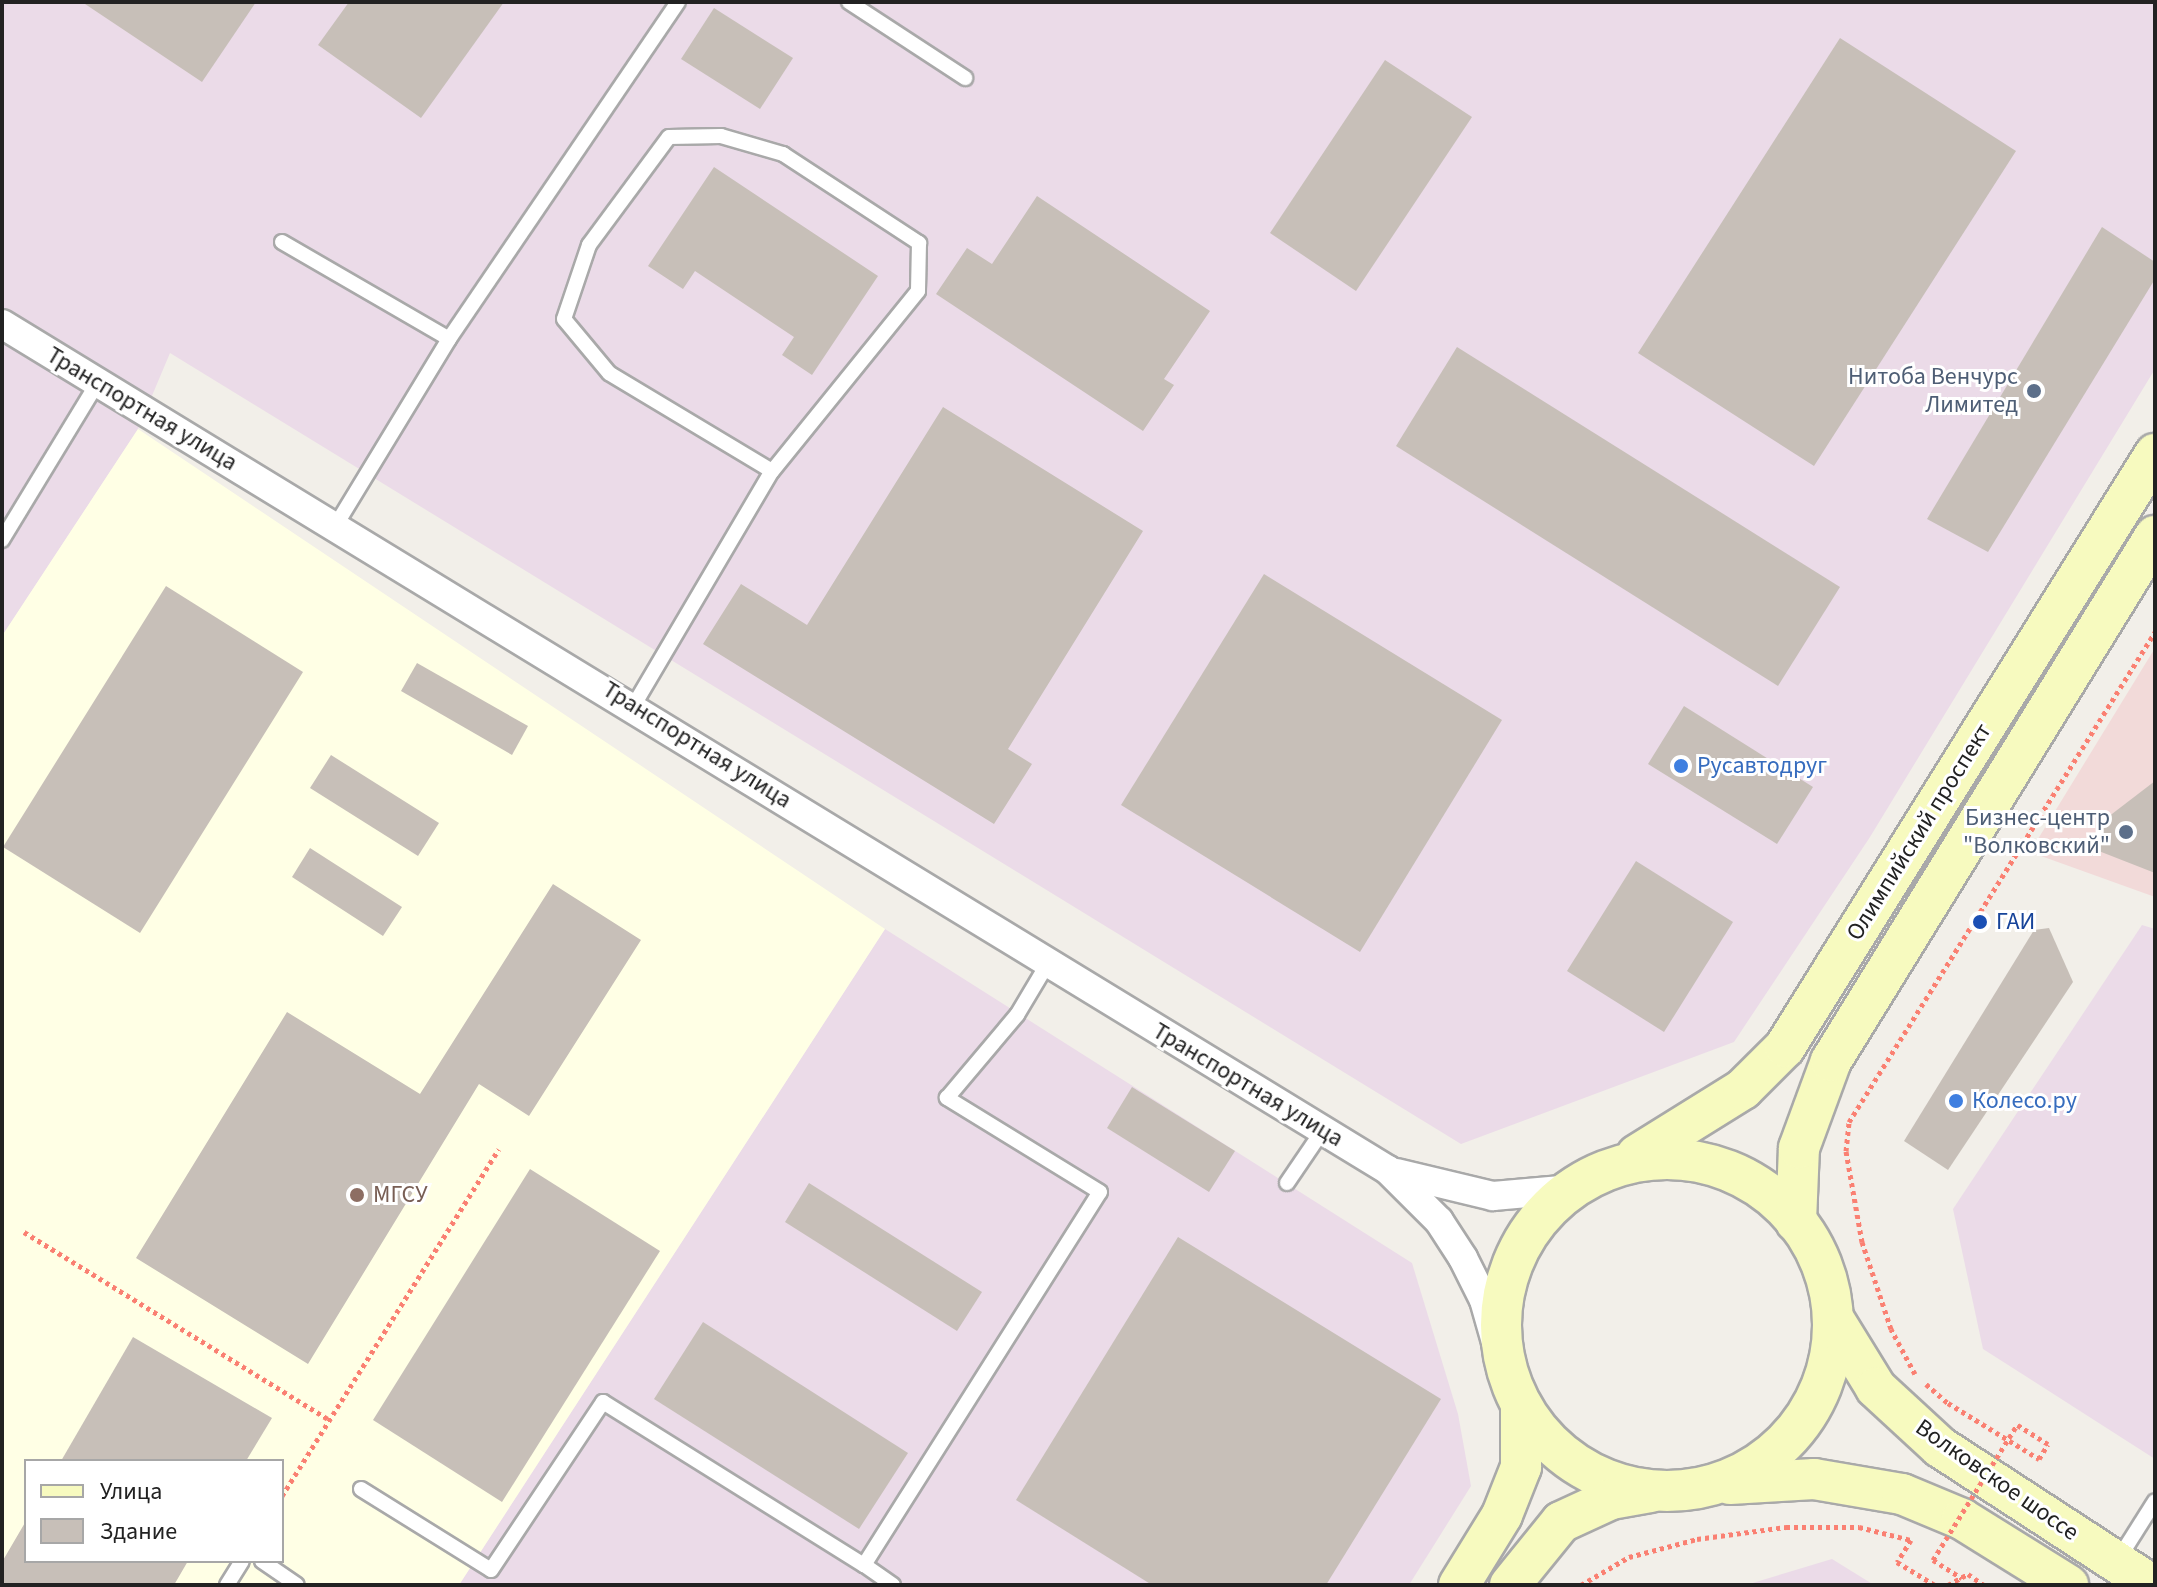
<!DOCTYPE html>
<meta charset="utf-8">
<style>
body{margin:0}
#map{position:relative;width:2157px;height:1587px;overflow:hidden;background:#f2efe9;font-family:"Source Sans 3",sans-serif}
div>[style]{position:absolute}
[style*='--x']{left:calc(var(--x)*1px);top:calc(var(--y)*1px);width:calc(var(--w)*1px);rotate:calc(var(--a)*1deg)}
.commercial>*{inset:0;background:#f2dad9}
.industrial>*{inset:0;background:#ebdbe8}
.education>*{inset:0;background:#ffffe5}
.building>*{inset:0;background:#c7bfb8}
.path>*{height:5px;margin-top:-2.5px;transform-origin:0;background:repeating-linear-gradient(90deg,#fa8072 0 4px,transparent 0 8px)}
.roads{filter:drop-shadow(2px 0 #a9a9a9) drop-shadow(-2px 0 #a9a9a9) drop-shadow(0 2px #a9a9a9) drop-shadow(0 -2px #a9a9a9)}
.service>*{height:14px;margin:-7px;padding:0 7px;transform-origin:7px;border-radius:7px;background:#fff}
.minor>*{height:28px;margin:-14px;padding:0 14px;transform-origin:14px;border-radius:14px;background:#fff}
.secondary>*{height:40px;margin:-20px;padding:0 20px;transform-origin:20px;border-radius:20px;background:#f7fabf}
.secondary>.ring{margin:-20px;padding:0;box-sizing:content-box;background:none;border:40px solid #f7fabf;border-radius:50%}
.path-bridge>*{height:5px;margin-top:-2.5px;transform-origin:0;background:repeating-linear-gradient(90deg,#fa8072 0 4px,transparent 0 8px)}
.dots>*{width:22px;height:22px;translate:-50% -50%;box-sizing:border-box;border:4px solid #fff;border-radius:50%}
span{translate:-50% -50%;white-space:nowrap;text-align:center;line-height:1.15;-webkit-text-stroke:6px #fff;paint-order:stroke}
.service-label{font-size:24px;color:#4e5e75}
.right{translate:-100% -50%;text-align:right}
.street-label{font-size:24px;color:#222}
.shop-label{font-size:24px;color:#366cbe}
.left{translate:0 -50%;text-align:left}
.transit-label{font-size:24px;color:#164399}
.education-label{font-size:24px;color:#785e54}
.frame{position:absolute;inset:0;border:4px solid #222;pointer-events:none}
.legend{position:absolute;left:24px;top:1459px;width:260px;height:104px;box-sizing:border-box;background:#fff;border:2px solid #a7a7a7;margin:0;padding:10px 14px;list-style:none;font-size:24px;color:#222}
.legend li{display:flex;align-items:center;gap:16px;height:40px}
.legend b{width:40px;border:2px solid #a7a7a7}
</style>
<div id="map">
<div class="commercial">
<div style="clip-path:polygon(2155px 648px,2155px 897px,2030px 852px)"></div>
</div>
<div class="industrial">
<div style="clip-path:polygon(2px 2px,2155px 2px,2155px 369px,1870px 837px,1734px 1042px,1461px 1144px,170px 353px,138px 429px,2px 636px)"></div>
<div style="clip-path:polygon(2142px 925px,2155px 929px,2155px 1459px,1983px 1349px,1953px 1209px)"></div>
<div style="clip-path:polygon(885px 929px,1412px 1263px,1458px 1414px,1471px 1486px,1409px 1585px,459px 1585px)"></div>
<div style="clip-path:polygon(1832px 1559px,1874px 1585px,1746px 1585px)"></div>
</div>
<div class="education">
<div style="clip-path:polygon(evenodd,138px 429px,885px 929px,459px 1585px,2px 1585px,2px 636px,138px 429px,26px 1461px,282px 1461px,282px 1561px,26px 1561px,26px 1461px)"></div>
</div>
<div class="building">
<div style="clip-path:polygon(82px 2px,256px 2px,202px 82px)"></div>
<div style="clip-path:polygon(349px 2px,504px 2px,421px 118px,318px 45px)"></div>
<div style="clip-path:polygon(714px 8px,793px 58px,760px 109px,681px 59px)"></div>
<div style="clip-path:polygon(1840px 38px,2016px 151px,1814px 466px,1638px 353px)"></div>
<div style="clip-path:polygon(1385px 60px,1472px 117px,1356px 291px,1270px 233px)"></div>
<div style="clip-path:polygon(714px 167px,878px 276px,812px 375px,782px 355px,794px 337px,695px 271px,683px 289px,648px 266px)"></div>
<div style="clip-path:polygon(1037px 196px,1210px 311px,1164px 379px,1174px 385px,1143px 431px,936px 294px,967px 248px,992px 264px)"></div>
<div style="clip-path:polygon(2102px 227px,2155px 262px,2155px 279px,1988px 552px,1927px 519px)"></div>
<div style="clip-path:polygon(1457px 347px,1840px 587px,1778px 686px,1396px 446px)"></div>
<div style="clip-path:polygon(943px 407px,1143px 531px,1008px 749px,1032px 764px,994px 824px,703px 644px,741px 584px,807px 625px)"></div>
<div style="clip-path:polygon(1264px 574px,1502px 720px,1360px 952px,1121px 805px)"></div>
<div style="clip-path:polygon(166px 586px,303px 672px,140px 933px,3px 847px)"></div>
<div style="clip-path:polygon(417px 663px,528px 726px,512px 755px,401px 691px)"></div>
<div style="clip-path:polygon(1684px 706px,1813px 787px,1777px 844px,1648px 764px)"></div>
<div style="clip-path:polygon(331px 755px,439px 823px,418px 856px,310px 788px)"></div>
<div style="clip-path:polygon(2155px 781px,2155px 873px,2086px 846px,2108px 817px)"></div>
<div style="clip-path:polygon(310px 848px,402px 907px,383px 936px,292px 877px)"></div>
<div style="clip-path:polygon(1636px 861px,1733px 922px,1664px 1032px,1567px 971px)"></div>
<div style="clip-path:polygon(553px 884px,641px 940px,529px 1116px,479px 1084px,308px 1364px,136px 1258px,287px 1012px,420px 1094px)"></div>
<div style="clip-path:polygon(2049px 928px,2073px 982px,1948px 1170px,1904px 1141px,2034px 930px)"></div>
<div style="clip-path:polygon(1132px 1087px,1235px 1151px,1209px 1192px,1107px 1128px)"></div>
<div style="clip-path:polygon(530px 1169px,660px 1251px,502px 1502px,373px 1420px)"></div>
<div style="clip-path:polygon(809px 1183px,982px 1292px,957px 1331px,785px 1222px)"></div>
<div style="clip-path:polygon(1178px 1237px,1441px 1399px,1326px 1585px,1152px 1585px,1016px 1500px)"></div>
<div style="clip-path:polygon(703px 1322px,908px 1453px,859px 1529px,654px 1399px)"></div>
<div style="clip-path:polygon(133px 1337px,272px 1418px,246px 1461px,61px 1461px)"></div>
<div style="clip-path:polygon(26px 1521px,26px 1561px,188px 1561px,174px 1585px,2px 1585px,2px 1562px)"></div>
</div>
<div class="path">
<div style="--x:24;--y:1232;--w:359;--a:31.6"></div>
<div style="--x:1915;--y:1374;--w:51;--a:-118.1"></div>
<div style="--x:1891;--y:1329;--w:92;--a:-108.4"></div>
<div style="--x:1862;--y:1242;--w:92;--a:-100"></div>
<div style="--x:1846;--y:1151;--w:29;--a:-84"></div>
<div style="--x:1849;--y:1122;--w:578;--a:-58.02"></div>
<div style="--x:1926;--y:1384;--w:29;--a:41"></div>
<div style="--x:1948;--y:1403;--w:107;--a:31.6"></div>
<div style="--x:2039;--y:1459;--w:17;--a:-59"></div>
<div style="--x:2048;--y:1444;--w:36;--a:-148"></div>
<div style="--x:282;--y:1496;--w:409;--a:-58"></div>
<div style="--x:1933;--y:1560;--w:34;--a:32"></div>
<div style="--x:1581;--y:1585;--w:56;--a:-30.3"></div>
<div style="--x:1629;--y:1557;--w:70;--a:-14.8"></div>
<div style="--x:1697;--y:1539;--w:90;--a:-7.7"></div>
<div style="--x:1786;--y:1527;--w:73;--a:0"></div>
<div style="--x:1859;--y:1527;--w:54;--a:14"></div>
<div style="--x:1911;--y:1540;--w:26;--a:122"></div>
<div style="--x:1897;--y:1562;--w:44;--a:31.2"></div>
<div style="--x:1948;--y:1585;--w:23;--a:-29"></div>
<div style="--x:1968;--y:1574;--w:19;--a:35"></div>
</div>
<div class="roads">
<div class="service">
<div style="--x:849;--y:2;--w:139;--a:33.2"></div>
<div style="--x:282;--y:242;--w:193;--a:30.1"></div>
<div style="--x:449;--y:339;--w:218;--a:121.3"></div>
<div style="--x:449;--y:339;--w:407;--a:-55.8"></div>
<div style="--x:2;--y:540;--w:183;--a:-58.7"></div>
<div style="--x:634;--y:705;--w:272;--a:-59.5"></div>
<div style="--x:772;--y:471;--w:190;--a:-149"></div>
<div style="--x:609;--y:373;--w:70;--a:-129.8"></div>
<div style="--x:564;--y:319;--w:78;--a:-71.3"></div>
<div style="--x:589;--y:245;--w:134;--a:-53.5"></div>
<div style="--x:669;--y:137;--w:52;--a:-1.1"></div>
<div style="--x:721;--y:136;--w:65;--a:16.2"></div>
<div style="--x:783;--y:154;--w:163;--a:33.2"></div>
<div style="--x:919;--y:243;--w:48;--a:91.2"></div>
<div style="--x:918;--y:291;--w:232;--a:129"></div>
<div style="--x:1287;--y:1183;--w:64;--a:-55.8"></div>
<div style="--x:361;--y:1489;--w:153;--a:31.9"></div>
<div style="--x:491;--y:1570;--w:202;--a:-56.3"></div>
<div style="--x:603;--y:1402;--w:308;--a:32"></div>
<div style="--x:2119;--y:1558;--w:67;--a:-57.7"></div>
<div style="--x:262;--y:1561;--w:42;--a:34.4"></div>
<div style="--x:227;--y:1585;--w:28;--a:-58"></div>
<div style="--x:893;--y:1585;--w:35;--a:-145"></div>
<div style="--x:864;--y:1565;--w:441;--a:-57.7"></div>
<div style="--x:1100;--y:1192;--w:180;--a:-148.4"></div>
<div style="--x:947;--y:1098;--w:109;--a:-49.9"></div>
<div style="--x:1017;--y:1015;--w:61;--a:-59.2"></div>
</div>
<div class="minor">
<div style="--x:2;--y:324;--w:1624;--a:31.4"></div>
<div style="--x:1388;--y:1170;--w:72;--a:45"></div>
<div style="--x:1439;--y:1221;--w:44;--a:57"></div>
<div style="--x:1463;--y:1258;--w:47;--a:63.4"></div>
<div style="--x:1484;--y:1300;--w:58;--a:74.1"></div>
<div style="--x:1397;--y:1173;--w:99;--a:13.5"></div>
<div style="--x:1493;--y:1196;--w:80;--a:-5"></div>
</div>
<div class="secondary">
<div style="--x:1637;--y:1155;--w:125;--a:-31.9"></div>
<div style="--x:1743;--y:1089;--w:59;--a:-45"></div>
<div style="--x:1785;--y:1047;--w:699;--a:-58.04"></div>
<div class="ring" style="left:1501px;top:1159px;width:292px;height:292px"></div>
<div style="--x:1796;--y:1222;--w:74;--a:-87.7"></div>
<div style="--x:1799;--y:1148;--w:93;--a:-69.8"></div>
<div style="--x:1831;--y:1061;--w:617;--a:-58.32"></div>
<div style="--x:1833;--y:1318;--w:82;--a:58.4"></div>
<div style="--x:1876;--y:1388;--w:87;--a:42.7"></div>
<div style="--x:1940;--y:1447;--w:253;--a:33.1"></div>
<div style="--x:1730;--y:1484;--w:84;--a:-3.4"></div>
<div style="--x:1814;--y:1479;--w:89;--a:9.7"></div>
<div style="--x:1902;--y:1494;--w:65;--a:22.6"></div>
<div style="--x:1962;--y:1519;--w:125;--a:31.9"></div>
<div style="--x:1459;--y:1585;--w:82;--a:-58.4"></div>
<div style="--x:1502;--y:1515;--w:52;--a:-68.4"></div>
<div style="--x:1521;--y:1467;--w:60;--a:-90"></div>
<div style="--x:1510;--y:1585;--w:81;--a:-51"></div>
<div style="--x:1561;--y:1522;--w:55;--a:-24.7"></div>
<div style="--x:1611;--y:1499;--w:40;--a:-10"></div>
</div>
</div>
<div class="path-bridge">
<div style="--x:1933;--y:1560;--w:159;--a:-58.1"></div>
</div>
<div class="dots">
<div style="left:2034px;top:391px;background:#5c6f8a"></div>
<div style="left:1681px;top:766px;background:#3f7fe0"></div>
<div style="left:2126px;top:832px;background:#5c6f8a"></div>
<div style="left:1980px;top:922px;background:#1a4fb4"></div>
<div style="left:1956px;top:1101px;background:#3f7fe0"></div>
<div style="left:357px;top:1195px;background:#8d6e63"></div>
</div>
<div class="service-label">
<span class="right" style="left:2018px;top:391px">Нитоба Венчурс<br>Лимитед</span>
<span class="right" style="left:2110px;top:832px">Бизнес-центр<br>"Волковский"</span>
</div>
<div class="street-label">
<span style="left:142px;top:409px;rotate:31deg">Транспортная улица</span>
<span style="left:697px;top:745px;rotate:32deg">Транспортная улица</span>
<span style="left:1919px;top:832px;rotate:-58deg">Олимпийский проспект</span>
<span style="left:1248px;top:1085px;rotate:31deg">Транспортная улица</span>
<span style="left:1997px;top:1480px;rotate:35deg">Волковское шоссе</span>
</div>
<div class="shop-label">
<span class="left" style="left:1697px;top:766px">Русавтодруг</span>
<span class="left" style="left:1972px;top:1101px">Колесо.ру</span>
</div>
<div class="transit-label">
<span class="left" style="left:1996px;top:922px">ГАИ</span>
</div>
<div class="education-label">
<span class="left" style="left:373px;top:1195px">МГСУ</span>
</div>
<div class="frame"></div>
<ul class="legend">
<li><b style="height:10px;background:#f7fabf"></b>Улица</li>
<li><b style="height:22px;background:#c7bfb8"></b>Здание</li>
</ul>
</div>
